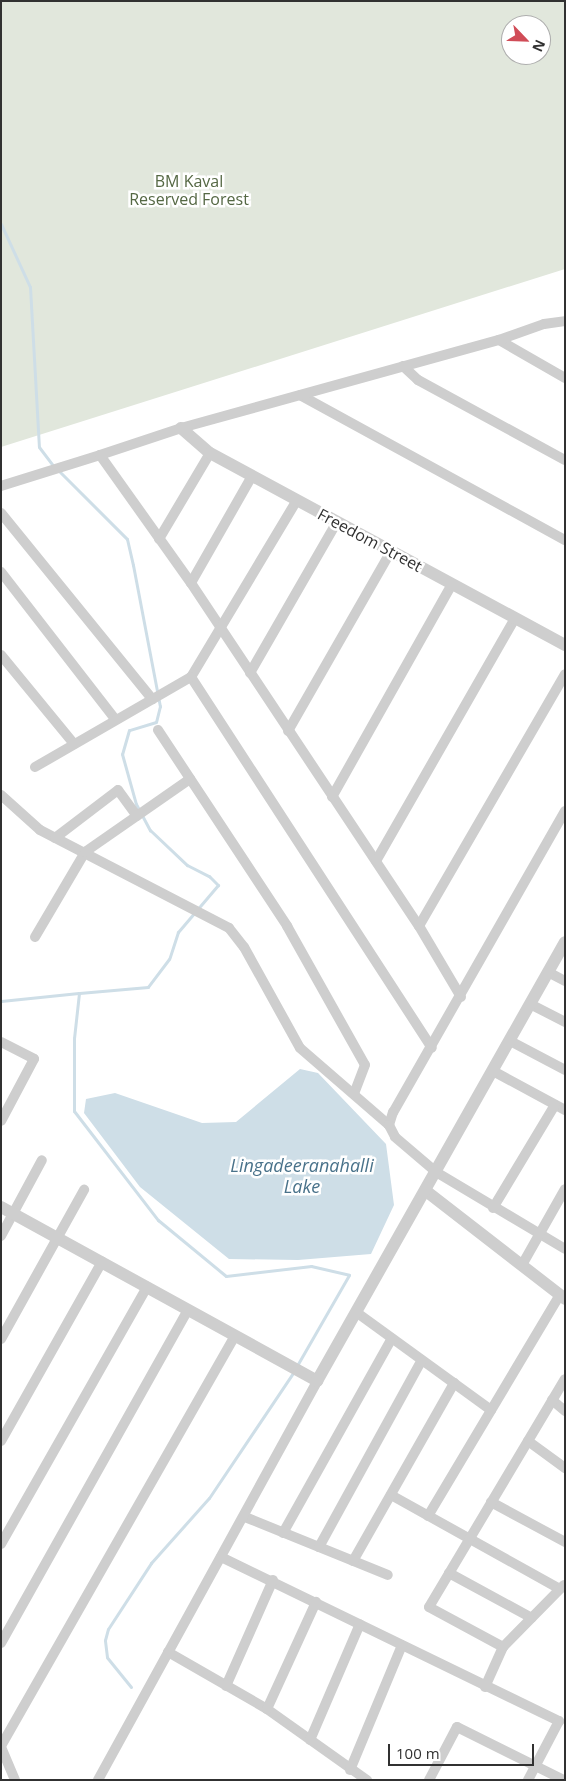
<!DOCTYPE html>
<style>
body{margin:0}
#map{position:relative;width:566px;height:1781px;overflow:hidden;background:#fff;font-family:"Open Sans",sans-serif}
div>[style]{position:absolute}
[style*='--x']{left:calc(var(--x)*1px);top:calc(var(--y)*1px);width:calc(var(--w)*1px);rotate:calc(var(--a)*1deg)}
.green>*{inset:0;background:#e1e7dc}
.water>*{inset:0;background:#cedee7}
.stream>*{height:3px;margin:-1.5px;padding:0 1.5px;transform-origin:1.5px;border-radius:1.5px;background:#cedee7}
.minor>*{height:10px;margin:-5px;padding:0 5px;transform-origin:5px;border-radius:5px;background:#cecece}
.tertiary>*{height:12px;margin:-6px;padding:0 6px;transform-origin:6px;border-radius:6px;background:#cecece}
span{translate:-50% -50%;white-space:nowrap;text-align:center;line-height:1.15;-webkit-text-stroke:5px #fff;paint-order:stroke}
.park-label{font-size:16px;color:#556844}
.street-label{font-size:16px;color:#313131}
.water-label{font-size:18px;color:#49728a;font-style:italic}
.frame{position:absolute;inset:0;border:2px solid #313131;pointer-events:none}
.north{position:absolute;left:501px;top:15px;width:50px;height:50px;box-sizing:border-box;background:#fff;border:1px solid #adadad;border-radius:50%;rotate:114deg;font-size:14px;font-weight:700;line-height:20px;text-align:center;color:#313131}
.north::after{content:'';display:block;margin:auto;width:18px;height:22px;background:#d04c57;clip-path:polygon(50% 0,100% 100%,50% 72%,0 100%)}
.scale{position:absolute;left:388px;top:1744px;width:146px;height:22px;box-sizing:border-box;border:2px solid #313131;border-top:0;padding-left:6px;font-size:15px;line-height:18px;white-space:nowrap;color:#313131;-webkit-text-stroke:4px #fff;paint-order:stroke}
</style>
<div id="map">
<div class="green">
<div style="clip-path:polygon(evenodd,1px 1px,565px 1px,565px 269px,1px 447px,1px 1px,511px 25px,541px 25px,541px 55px,511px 55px,511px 25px)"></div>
</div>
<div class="water">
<div style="clip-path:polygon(300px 1069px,318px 1073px,386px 1144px,394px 1205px,371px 1254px,298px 1260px,229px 1259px,140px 1187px,84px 1113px,86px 1099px,115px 1093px,202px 1123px,236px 1122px)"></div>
</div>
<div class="stream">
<div style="--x:1;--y:224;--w:69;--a:65.3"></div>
<div style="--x:30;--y:287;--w:160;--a:86.8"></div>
<div style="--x:39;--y:447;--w:25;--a:53"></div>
<div style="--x:59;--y:471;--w:96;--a:45"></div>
<div style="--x:127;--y:539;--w:27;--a:77"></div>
<div style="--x:133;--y:565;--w:144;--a:79.2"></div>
<div style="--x:160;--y:706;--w:16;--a:104"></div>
<div style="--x:156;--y:722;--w:28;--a:163"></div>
<div style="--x:129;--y:730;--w:25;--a:106"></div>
<div style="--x:122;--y:754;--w:52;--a:74.4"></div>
<div style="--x:136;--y:804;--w:30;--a:62"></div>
<div style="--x:150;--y:830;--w:51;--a:43.4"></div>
<div style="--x:187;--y:865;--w:25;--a:27"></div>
<div style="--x:209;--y:876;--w:13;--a:45"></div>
<div style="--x:218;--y:885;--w:62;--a:130.4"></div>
<div style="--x:178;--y:932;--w:28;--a:108"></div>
<div style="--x:169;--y:959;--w:35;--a:127"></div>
<div style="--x:148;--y:987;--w:69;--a:175"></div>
<div style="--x:79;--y:993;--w:45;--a:96.3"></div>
<div style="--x:74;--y:1038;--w:73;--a:90"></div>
<div style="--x:74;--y:1111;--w:138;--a:52.4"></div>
<div style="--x:158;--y:1220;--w:88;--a:39.5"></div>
<div style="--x:226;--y:1276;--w:86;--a:-6.7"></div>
<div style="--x:311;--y:1266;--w:39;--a:13"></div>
<div style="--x:349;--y:1275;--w:106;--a:119.9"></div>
<div style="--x:1;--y:1001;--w:78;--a:-5.9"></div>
<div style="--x:131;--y:1687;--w:38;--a:-129"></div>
<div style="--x:107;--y:1657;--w:17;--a:-97"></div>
<div style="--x:105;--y:1640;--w:11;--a:-75"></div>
<div style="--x:108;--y:1629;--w:79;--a:-56.9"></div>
<div style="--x:151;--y:1563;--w:87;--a:-48.3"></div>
<div style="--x:209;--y:1498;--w:151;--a:-56.1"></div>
</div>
<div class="minor">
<div style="--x:499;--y:340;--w:76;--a:29.9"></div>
<div style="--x:403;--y:366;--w:21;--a:43"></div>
<div style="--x:418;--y:380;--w:167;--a:28.6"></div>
<div style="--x:300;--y:395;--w:302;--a:28.7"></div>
<div style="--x:252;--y:476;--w:123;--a:119.7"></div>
<div style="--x:191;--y:583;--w:412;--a:56.4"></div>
<div style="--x:1;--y:486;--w:104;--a:-17.4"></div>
<div style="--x:297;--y:500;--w:206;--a:120.9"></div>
<div style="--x:191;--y:677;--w:442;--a:57"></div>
<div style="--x:1;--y:513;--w:240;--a:50.9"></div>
<div style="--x:159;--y:539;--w:100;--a:-59.3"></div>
<div style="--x:1;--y:572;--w:187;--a:52.2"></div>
<div style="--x:191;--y:583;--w:157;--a:-125.4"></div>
<div style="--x:100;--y:455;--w:85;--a:-18.4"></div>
<div style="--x:181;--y:428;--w:330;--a:-15.5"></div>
<div style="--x:499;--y:340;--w:48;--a:-19.6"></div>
<div style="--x:544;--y:324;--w:21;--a:-8"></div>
<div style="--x:1;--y:655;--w:115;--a:50.6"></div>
<div style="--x:250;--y:673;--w:174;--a:-60.1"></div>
<div style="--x:158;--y:730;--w:235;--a:56.6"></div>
<div style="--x:287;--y:926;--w:159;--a:60.7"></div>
<div style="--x:365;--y:1065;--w:31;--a:111"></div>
<div style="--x:288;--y:731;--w:207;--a:-60.2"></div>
<div style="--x:35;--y:767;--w:180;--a:-30"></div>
<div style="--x:1;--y:795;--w:52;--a:41.9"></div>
<div style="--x:40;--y:830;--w:213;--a:27.4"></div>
<div style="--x:229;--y:928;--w:24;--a:52"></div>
<div style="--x:244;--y:947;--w:115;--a:61"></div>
<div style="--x:300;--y:1048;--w:118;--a:40.9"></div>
<div style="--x:332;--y:797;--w:244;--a:-60.6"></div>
<div style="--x:565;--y:811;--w:347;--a:119.7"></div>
<div style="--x:393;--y:1112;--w:14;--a:107"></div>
<div style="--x:389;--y:1125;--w:13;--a:63"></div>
<div style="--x:395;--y:1137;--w:54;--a:40.5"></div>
<div style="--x:436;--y:1172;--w:150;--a:30.8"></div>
<div style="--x:55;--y:838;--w:79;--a:-37.3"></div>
<div style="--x:118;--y:790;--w:32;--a:54"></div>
<div style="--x:376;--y:861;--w:280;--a:-60.2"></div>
<div style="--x:35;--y:937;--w:99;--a:-59.5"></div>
<div style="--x:85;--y:852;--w:128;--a:-34.8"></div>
<div style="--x:548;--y:972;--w:19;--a:28"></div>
<div style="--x:461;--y:997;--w:82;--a:-120.6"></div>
<div style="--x:419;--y:926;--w:291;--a:-59.9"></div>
<div style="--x:530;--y:1004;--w:39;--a:27"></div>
<div style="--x:510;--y:1041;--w:62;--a:27.8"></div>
<div style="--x:1;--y:1042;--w:37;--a:27"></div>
<div style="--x:34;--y:1059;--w:70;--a:118"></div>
<div style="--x:493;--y:1071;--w:82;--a:28.4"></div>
<div style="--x:493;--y:1208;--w:120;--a:-59"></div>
<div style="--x:1;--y:1236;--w:86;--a:-61.7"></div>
<div style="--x:522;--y:1265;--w:87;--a:-60.5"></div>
<div style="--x:356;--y:1312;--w:167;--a:36"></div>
<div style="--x:1;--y:1339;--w:171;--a:-60.9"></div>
<div style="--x:552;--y:1400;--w:17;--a:40"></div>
<div style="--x:1;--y:1441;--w:206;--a:-60.6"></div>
<div style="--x:528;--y:1441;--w:46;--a:36.1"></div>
<div style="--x:391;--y:1495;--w:193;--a:29.1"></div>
<div style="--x:491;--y:1502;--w:84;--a:28.4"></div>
<div style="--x:428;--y:1516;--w:257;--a:-59.2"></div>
<div style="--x:245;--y:1517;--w:154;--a:22.1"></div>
<div style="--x:283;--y:1533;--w:223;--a:-60.8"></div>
<div style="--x:1;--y:1544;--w:296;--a:-60.4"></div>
<div style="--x:319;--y:1547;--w:213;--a:-61.2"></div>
<div style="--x:221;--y:1557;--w:376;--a:25.9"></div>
<div style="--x:559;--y:1721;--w:67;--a:117.7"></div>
<div style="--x:353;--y:1561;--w:205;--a:-60.4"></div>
<div style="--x:449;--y:1573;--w:94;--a:28.5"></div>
<div style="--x:1;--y:1643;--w:382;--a:-60.7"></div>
<div style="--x:503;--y:1647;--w:84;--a:-151.6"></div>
<div style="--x:429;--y:1607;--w:265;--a:-59.2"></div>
<div style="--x:168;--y:1652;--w:114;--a:29.9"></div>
<div style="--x:267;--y:1709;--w:123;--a:35.4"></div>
<div style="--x:226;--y:1686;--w:116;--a:-66.1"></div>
<div style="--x:485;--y:1687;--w:44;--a:-65.8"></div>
<div style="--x:503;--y:1647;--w:87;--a:-45.5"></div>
<div style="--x:267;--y:1709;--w:118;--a:-65.4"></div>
<div style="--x:310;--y:1740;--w:126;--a:-66.7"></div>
<div style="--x:1;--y:1746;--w:472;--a:-60.3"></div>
<div style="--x:1;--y:1747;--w:36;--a:67"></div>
<div style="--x:350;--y:1770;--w:135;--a:-67.4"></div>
<div style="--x:98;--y:1780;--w:455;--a:-61.2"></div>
<div style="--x:429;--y:1780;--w:60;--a:-62.2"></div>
<div style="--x:457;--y:1727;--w:119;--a:26.4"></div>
</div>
<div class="tertiary">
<div style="--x:181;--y:428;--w:38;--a:41"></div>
<div style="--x:210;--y:453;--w:404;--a:28.4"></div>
<div style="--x:426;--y:1191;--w:176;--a:37.8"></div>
<div style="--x:1;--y:1207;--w:361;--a:28.8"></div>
<div style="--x:317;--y:1381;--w:504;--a:-60.54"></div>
</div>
<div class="park-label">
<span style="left:189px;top:190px">BM Kaval<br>Reserved Forest</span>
</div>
<div class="street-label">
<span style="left:370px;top:540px;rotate:28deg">Freedom Street</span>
</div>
<div class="water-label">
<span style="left:302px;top:1176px">Lingadeeranahalli<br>Lake</span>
</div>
<div class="frame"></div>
<div class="north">N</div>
<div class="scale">100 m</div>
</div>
